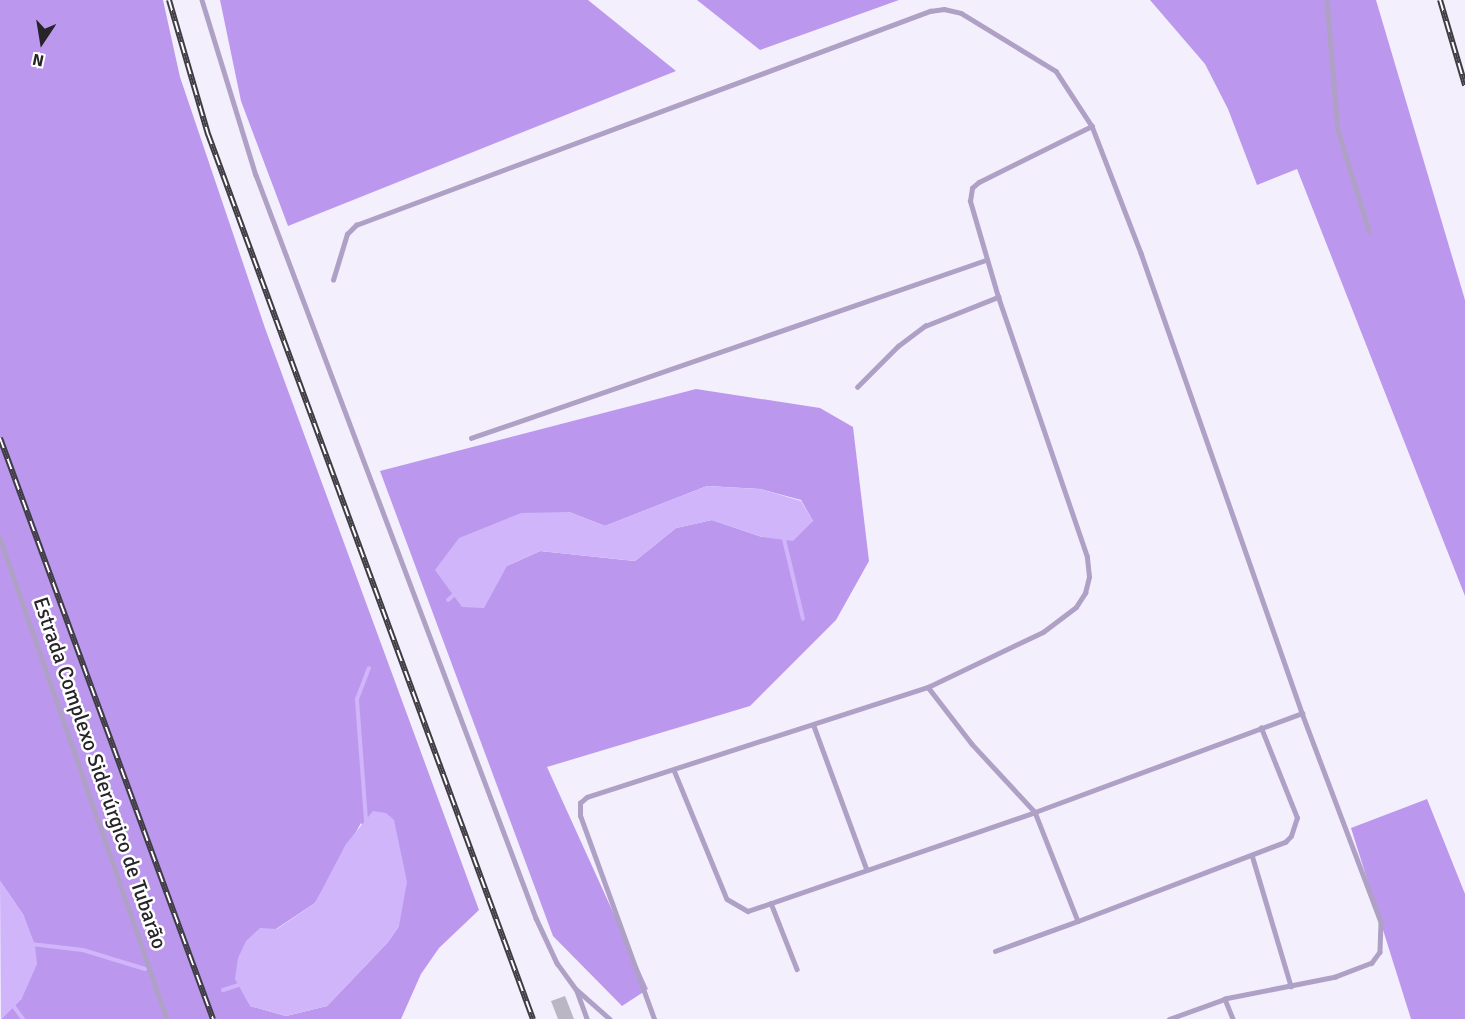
<!DOCTYPE html>
<meta charset="utf-8">
<style>
body{margin:0}
#map{position:relative;width:1465px;height:1019px;overflow:hidden;background:#f4effd;font-family:Signika,sans-serif}
div>[style]{position:absolute}
[style*='--x']{left:calc(var(--x)*1px);top:calc(var(--y)*1px);width:calc(var(--w)*1px);rotate:calc(var(--a)*1deg)}
.forest>*{inset:0;background:#bb98ed}
.water>*{inset:0;background:#d0b5fb}
.stream>*{height:4px;margin:-2px;padding:0 2px;transform-origin:2px;border-radius:2px;background:#d0b5fb}
.building>*{inset:0;background:#bbb6c4}
.service>*{height:4.5px;margin:-2.25px;padding:0 2.25px;transform-origin:2.25px;border-radius:2.25px;background:#afa1c6}
.rail>*{height:6px;margin-top:-3px;transform-origin:0;background:repeating-linear-gradient(90deg,#fff 0 11px,#3f3d43 0 22px);box-sizing:border-box;border-block:2px solid #3f3d43}
span{translate:-50% -50%;white-space:nowrap;text-align:center;line-height:1.15;-webkit-text-stroke:5px #fff;paint-order:stroke}
.street-label{font-size:21px;color:#262429}
.north{position:absolute;left:12px;top:12px;width:60px;height:60px;-webkit-text-stroke:4px #fff;paint-order:stroke;rotate:192deg;font-size:16px;font-weight:700;line-height:24px;text-align:center;color:#262429}
.north::after{content:'';display:block;margin:auto;width:21px;height:27px;background:#262429;clip-path:polygon(50% 0,100% 100%,50% 72%,0 100%)}
</style>
<div id="map">
<div class="forest">
<div style="clip-path:polygon(evenodd,0 0,163px 0,180px 77px,265px 328px,479px 910px,439px 948px,421px 974px,401px 1019px,1px 1019px,22px 998px,24px 916px,0 881px,0 0,361px 823px,399px 926px,388px 942px,327px 1006px,286px 1016px,250px 1006px,260px 929px,276px 929px,315px 903px,361px 823px)"></div>
<div style="clip-path:polygon(220px 0,588px 0,676px 71px,288px 226px,241px 101px)"></div>
<div style="clip-path:polygon(697px 0,899px 0,760px 50px)"></div>
<div style="clip-path:polygon(1150px 0,1376px 0,1465px 300px,1465px 596px,1297px 169px,1257px 185px,1228px 109px,1205px 64px)"></div>
<div style="clip-path:polygon(evenodd,696px 389px,820px 408px,853px 427px,869px 561px,836px 620px,750px 706px,547px 767px,648px 989px,622px 1006px,553px 936px,380px 471px,696px 389px,707px 486px,760px 489px,801px 500px,813px 521px,762px 537px,712px 520px,676px 528px,635px 561px,540px 551px,507px 566px,569px 512px,605px 526px,707px 486px)"></div>
<div style="clip-path:polygon(1427px 799px,1465px 894px,1465px 1019px,1411px 1019px,1351px 828px)"></div>
</div>
<div class="water">
<div style="clip-path:polygon(707px 486px,760px 489px,801px 501px,813px 521px,793px 541px,762px 537px,712px 520px,676px 528px,635px 561px,540px 551px,507px 566px,484px 608px,462px 607px,435px 570px,459px 538px,521px 513px,569px 512px,605px 526px)"></div>
<div style="clip-path:polygon(373px 811px,386px 813px,394px 820px,407px 882px,399px 926px,388px 942px,327px 1006px,286px 1016px,250px 1006px,235px 979px,238px 958px,246px 941px,260px 928px,277px 929px,315px 903px,346px 844px)"></div>
<div style="clip-path:polygon(0 881px,24px 916px,35px 945px,37px 964px,22px 998px,1px 1019px)"></div>
</div>
<div class="stream">
<div style="--x:783;--y:535;--w:86;--a:76.6"></div>
<div style="--x:448;--y:600;--w:11;--a:-41"></div>
<div style="--x:366;--y:820;--w:121;--a:-94.3"></div>
<div style="--x:357;--y:699;--w:33;--a:-69"></div>
<div style="--x:31;--y:944;--w:52;--a:6.6"></div>
<div style="--x:83;--y:950;--w:65;--a:17"></div>
<div style="--x:223;--y:990;--w:20;--a:-18"></div>
<div style="--x:11;--y:1003;--w:20;--a:53"></div>
</div>
<div class="building">
<div style="clip-path:polygon(565px 996px,574px 1019px,558px 1019px,551px 1001px)"></div>
</div>
<div class="service">
<div style="--x:202;--y:0;--w:183;--a:72.9"></div>
<div style="--x:256;--y:175;--w:794;--a:69.35"></div>
<div style="--x:536;--y:918;--w:50;--a:65"></div>
<div style="--x:557;--y:963;--w:32;--a:54"></div>
<div style="--x:576;--y:989;--w:45;--a:41.4"></div>
<div style="--x:1327;--y:0;--w:130;--a:85.2"></div>
<div style="--x:1338;--y:130;--w:106;--a:72.9"></div>
<div style="--x:333;--y:280;--w:48;--a:-73.1"></div>
<div style="--x:347;--y:234;--w:13;--a:-45"></div>
<div style="--x:356;--y:225;--w:613;--a:-20.45"></div>
<div style="--x:930;--y:11;--w:14;--a:-8"></div>
<div style="--x:944;--y:9;--w:17;--a:13"></div>
<div style="--x:961;--y:13;--w:111;--a:31.4"></div>
<div style="--x:1056;--y:71;--w:66;--a:56.8"></div>
<div style="--x:1092;--y:126;--w:136;--a:68.9"></div>
<div style="--x:1141;--y:253;--w:487;--a:70.7"></div>
<div style="--x:1302;--y:713;--w:223;--a:69.3"></div>
<div style="--x:1381;--y:922;--w:30;--a:92"></div>
<div style="--x:1380;--y:952;--w:14;--a:126"></div>
<div style="--x:1372;--y:963;--w:39;--a:159"></div>
<div style="--x:1336;--y:977;--w:113;--a:168.8"></div>
<div style="--x:857;--y:387;--w:58;--a:-45"></div>
<div style="--x:898;--y:346;--w:34;--a:-37"></div>
<div style="--x:925;--y:326;--w:79;--a:-21.7"></div>
<div style="--x:471;--y:438;--w:545;--a:-19.07"></div>
<div style="--x:0;--y:538;--w:509;--a:70.85"></div>
<div style="--x:928;--y:687;--w:72;--a:52.3"></div>
<div style="--x:972;--y:744;--w:93;--a:47.2"></div>
<div style="--x:1035;--y:812;--w:117;--a:68.5"></div>
<div style="--x:1078;--y:921;--w:222;--a:-20.9"></div>
<div style="--x:1285;--y:842;--w:8;--a:-45"></div>
<div style="--x:1291;--y:836;--w:19;--a:-72"></div>
<div style="--x:1297;--y:818;--w:97;--a:-111.8"></div>
<div style="--x:814;--y:726;--w:153;--a:69.8"></div>
<div style="--x:674;--y:770;--w:139;--a:67.7"></div>
<div style="--x:727;--y:899;--w:24;--a:30"></div>
<div style="--x:748;--y:911;--w:304;--a:-19"></div>
<div style="--x:1035;--y:812;--w:285;--a:-20.3"></div>
<div style="--x:1252;--y:855;--w:137;--a:73.4"></div>
<div style="--x:771;--y:903;--w:71;--a:68.5"></div>
<div style="--x:995;--y:951;--w:88;--a:-19.9"></div>
<div style="--x:577;--y:991;--w:30;--a:70"></div>
<div style="--x:654;--y:1019;--w:216;--a:-110"></div>
<div style="--x:580;--y:816;--w:13;--a:-90"></div>
<div style="--x:580;--y:803;--w:9;--a:-41"></div>
<div style="--x:587;--y:797;--w:358;--a:-17.9"></div>
<div style="--x:928;--y:687;--w:127;--a:-25.6"></div>
<div style="--x:1043;--y:632;--w:41;--a:-37.1"></div>
<div style="--x:1076;--y:607;--w:17;--a:-57"></div>
<div style="--x:1085;--y:593;--w:16;--a:-76"></div>
<div style="--x:1089;--y:577;--w:20;--a:-96"></div>
<div style="--x:1087;--y:557;--w:275;--a:-108.9"></div>
<div style="--x:998;--y:297;--w:100;--a:-106.3"></div>
<div style="--x:970;--y:201;--w:13;--a:-81"></div>
<div style="--x:972;--y:188;--w:9;--a:-41"></div>
<div style="--x:979;--y:182;--w:126;--a:-26.4"></div>
<div style="--x:1169;--y:1019;--w:59;--a:-19.7"></div>
<div style="--x:1225;--y:999;--w:22;--a:68"></div>
</div>
<div class="rail">
<div style="--x:169;--y:0;--w:140;--a:73.8"></div>
<div style="--x:208;--y:134;--w:943;--a:69.84"></div>
<div style="--x:1440;--y:0;--w:89;--a:73.6"></div>
<div style="--x:0;--y:438;--w:619;--a:69.87"></div>
</div>
<div class="street-label">
<span style="left:100px;top:773px;rotate:71deg">Estrada Complexo Siderúrgico de Tubarão</span>
</div>
<div class="north">N</div>
</div>
